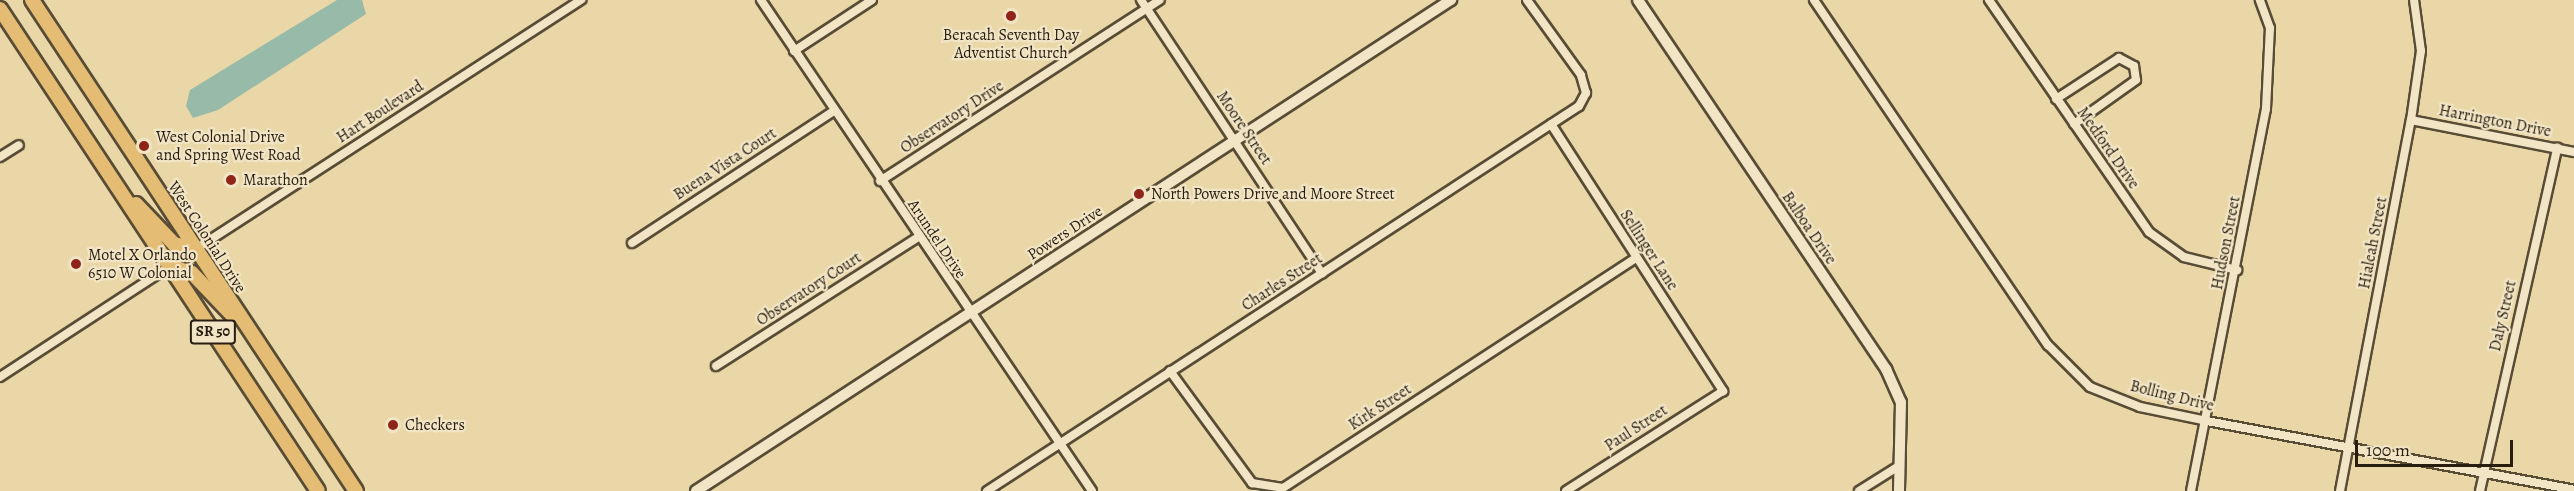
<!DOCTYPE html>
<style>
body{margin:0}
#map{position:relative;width:2574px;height:491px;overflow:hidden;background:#ead7a8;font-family:Alegreya,serif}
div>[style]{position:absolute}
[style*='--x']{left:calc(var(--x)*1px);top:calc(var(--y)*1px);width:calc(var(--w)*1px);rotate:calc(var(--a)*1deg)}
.water>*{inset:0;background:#98baa8}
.roads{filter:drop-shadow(2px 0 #584c35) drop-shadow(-2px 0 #584c35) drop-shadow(0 2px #584c35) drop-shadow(0 -2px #584c35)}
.minor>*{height:8px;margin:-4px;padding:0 4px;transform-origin:4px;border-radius:4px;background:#f1e5c6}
.tertiary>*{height:10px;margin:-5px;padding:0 5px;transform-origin:5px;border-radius:5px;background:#f1e5c6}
.trunk>*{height:14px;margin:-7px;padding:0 7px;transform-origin:7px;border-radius:7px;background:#e5bc74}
.dots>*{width:16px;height:16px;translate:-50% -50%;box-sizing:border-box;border:3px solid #f1e5c6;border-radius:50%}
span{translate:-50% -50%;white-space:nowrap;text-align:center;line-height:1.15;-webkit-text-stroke:4.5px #f1e5c6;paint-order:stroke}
.shield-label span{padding:2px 4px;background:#f1e5c6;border:2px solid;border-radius:4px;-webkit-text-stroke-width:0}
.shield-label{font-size:15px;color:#281d0f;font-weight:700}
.poi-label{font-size:16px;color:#281d0f}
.left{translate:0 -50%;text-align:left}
.street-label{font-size:16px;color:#281d0f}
.scale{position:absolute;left:2355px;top:440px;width:158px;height:27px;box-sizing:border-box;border:3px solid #281d0f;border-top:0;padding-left:8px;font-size:18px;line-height:21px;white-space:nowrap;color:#281d0f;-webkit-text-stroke:4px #f1e5c6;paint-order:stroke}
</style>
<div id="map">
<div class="water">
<div style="clip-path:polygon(337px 0,362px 0,366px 14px,218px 110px,193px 118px,186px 106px,190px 90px)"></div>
</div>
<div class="roads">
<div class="minor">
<div style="--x:761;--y:0;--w:592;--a:56.01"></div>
<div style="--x:1141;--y:0;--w:328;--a:56.5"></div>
<div style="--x:1814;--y:0;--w:417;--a:55.9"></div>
<div style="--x:2048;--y:345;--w:59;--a:45"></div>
<div style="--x:2090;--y:387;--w:54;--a:21.8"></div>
<div style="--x:2140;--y:407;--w:68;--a:11.8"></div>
<div style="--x:2207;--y:421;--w:373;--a:10.6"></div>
<div style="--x:1989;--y:0;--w:282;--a:55.4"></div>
<div style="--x:2149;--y:232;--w:43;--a:35.5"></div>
<div style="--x:2184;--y:257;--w:55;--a:13.8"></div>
<div style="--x:794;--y:51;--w:93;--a:-33.2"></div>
<div style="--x:2056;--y:99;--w:75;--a:-33.1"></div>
<div style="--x:2119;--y:58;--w:17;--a:28"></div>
<div style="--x:2134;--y:66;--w:14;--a:82"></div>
<div style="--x:2136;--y:80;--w:76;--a:144.6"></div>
<div style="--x:2411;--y:120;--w:166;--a:11.1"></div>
<div style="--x:1551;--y:124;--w:318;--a:57.2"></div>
<div style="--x:1723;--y:391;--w:186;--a:147.5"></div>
<div style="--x:0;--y:157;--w:22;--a:-32"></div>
<div style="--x:880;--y:181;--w:333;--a:-32.9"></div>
<div style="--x:632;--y:243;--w:241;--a:-33.2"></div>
<div style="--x:196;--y:249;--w:459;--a:-32.9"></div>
<div style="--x:716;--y:366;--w:238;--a:-32.5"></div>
<div style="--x:1170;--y:371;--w:139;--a:53.8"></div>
<div style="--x:1252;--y:483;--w:31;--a:9"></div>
<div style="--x:1283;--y:488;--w:421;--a:-33.1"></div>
<div style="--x:0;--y:377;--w:203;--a:-33.1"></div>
<div style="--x:987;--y:491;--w:706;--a:-33.04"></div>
<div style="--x:1579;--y:106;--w:15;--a:-62"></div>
<div style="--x:1586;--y:93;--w:19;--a:-106"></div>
<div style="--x:1581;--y:75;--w:92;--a:-125.8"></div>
<div style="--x:1859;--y:491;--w:47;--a:-32"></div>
<div style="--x:2191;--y:491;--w:389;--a:-78.9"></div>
<div style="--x:2266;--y:109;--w:81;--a:-87.2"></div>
<div style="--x:2270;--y:28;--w:30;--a:-110"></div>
<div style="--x:2340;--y:491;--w:378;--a:-79.2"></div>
<div style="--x:2411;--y:120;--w:70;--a:-81.8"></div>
<div style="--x:2421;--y:51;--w:51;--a:-97.8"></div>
<div style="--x:2480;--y:491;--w:352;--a:-77.3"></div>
</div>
<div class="tertiary">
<div style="--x:1638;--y:0;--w:445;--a:56.1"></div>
<div style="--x:1886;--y:369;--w:36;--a:66"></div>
<div style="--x:1901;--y:402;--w:89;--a:91.3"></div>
<div style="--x:696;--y:491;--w:901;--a:-33.04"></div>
</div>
<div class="trunk">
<div style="--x:32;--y:0;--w:588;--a:56.58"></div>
<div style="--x:0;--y:9;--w:577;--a:56.59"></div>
<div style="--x:136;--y:204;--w:55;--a:46.5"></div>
<div style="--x:174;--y:244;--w:23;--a:13"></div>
<div style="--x:170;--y:266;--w:23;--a:18"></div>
<div style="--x:192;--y:273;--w:57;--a:46.4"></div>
</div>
</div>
<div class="dots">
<div style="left:1011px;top:16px;background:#8f2418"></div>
<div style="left:144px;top:146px;background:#8f2418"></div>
<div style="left:231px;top:180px;background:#8f2418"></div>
<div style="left:1139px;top:194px;background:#8f2418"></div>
<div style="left:76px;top:264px;background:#8f2418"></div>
<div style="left:393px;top:425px;background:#8f2418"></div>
</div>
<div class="shield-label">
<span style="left:213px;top:332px">SR 50</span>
</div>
<div class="poi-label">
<span style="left:1011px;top:44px">Beracah Seventh Day<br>Adventist Church</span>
<span class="left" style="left:156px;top:146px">West Colonial Drive<br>and Spring West Road</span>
<span class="left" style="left:243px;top:180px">Marathon</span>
<span class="left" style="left:1151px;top:194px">North Powers Drive and Moore Street</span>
<span class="left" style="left:88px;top:264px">Motel X Orlando<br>6510 W Colonial</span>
<span class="left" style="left:405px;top:425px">Checkers</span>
</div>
<div class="street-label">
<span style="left:380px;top:112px;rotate:-33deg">Hart Boulevard</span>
<span style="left:952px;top:117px;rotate:-33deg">Observatory Drive</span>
<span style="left:2495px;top:121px;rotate:11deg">Harrington Drive</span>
<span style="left:1244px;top:128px;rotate:56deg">Moore Street</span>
<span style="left:2108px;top:148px;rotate:55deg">Medford Drive</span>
<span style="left:725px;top:164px;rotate:-33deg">Buena Vista Court</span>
<span style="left:1809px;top:228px;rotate:56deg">Balboa Drive</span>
<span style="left:1065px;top:233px;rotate:-33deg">Powers Drive</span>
<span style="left:207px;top:237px;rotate:57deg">West Colonial Drive</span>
<span style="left:937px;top:239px;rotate:56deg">Arundel Drive</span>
<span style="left:2226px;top:243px;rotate:-79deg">Hudson Street</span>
<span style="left:2373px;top:243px;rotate:-79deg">Hialeah Street</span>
<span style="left:1649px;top:250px;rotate:57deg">Sellinger Lane</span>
<span style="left:1282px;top:282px;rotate:-33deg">Charles Street</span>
<span style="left:809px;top:289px;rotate:-33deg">Observatory Court</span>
<span style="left:2503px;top:316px;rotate:-77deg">Daly Street</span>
<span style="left:2172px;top:396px;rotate:14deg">Bolling Drive</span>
<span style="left:1380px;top:407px;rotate:-33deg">Kirk Street</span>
<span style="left:1636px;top:428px;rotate:-33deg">Paul Street</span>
</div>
<div class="scale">100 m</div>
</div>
